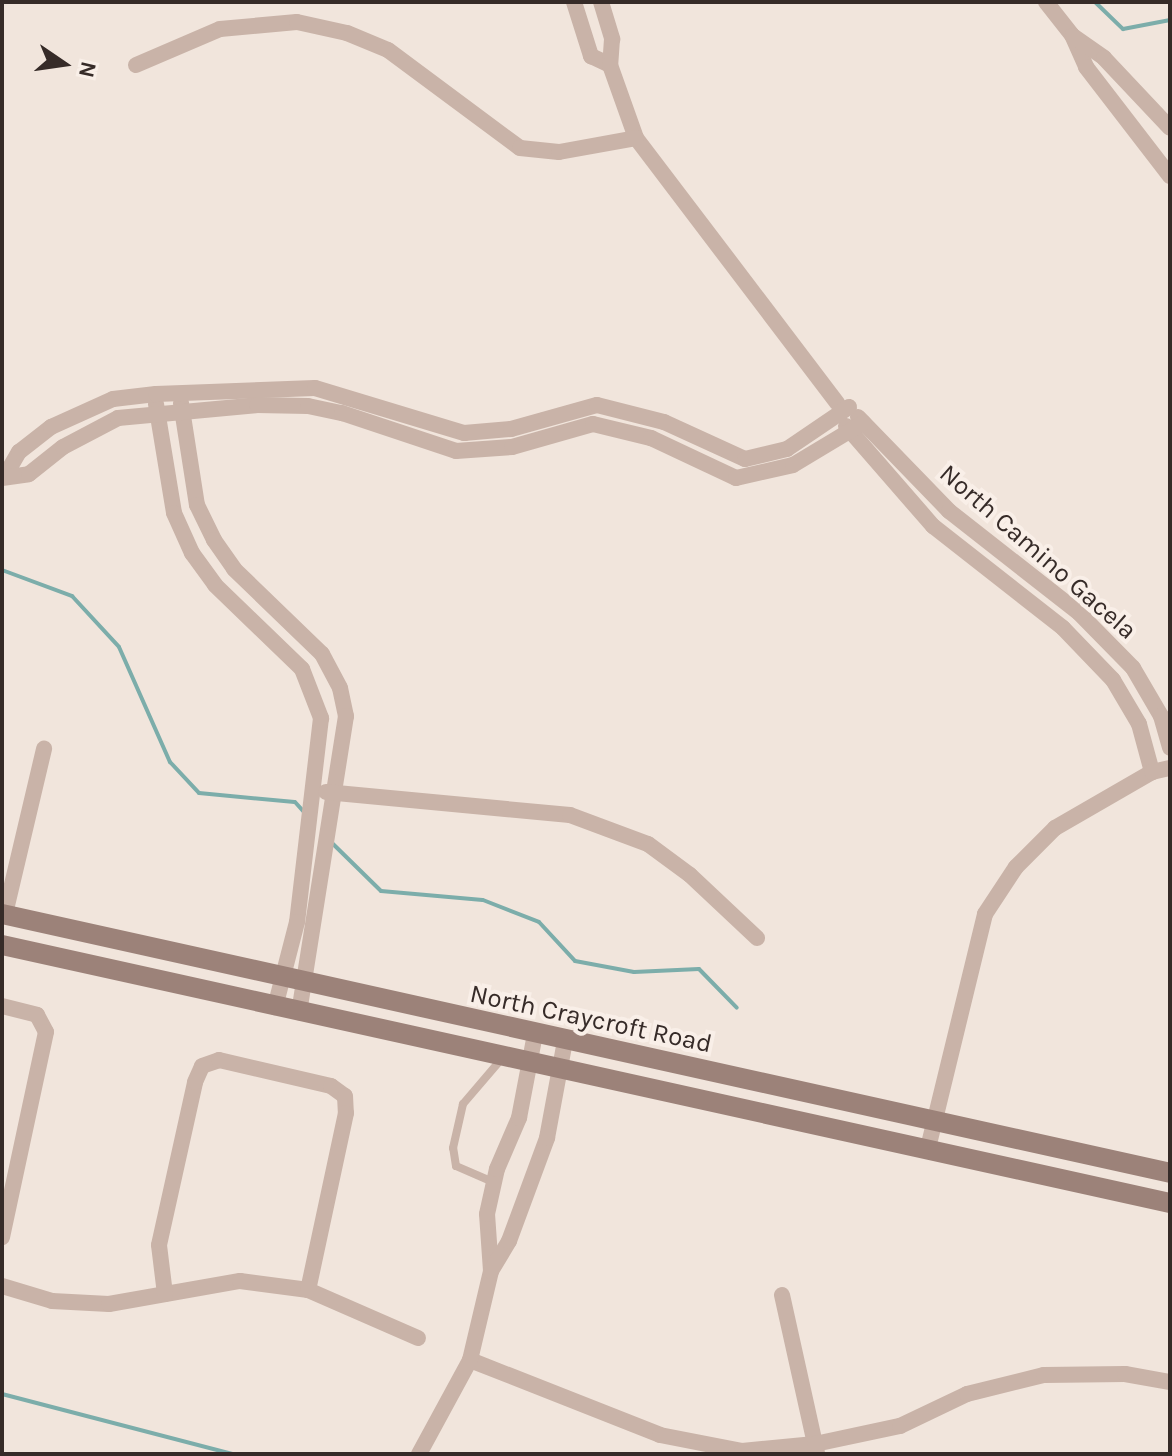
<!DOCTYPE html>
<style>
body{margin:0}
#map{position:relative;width:1172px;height:1456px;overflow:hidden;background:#f1e5dc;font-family:Karla,sans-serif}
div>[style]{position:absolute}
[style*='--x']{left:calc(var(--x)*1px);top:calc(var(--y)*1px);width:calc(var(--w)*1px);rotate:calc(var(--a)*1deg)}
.stream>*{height:4px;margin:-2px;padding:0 2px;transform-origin:2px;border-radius:2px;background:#7cadaa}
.lane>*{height:8px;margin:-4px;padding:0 4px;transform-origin:4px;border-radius:4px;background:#c9b3a8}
.street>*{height:16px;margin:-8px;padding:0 8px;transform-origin:8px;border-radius:8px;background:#c9b3a8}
.secondary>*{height:20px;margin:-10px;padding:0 10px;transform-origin:10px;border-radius:10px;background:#9c8279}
span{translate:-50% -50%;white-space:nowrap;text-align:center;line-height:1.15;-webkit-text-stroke:8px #f9efe8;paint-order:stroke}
.street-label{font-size:26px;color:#362b28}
.frame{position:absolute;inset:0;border:4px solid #362b28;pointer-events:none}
.north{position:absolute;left:24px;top:24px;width:80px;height:80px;-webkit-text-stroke:6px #f9efe8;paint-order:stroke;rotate:103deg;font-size:22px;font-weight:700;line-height:32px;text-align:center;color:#362b28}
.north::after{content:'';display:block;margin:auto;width:28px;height:36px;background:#362b28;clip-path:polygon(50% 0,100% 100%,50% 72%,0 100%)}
</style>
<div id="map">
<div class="stream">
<div style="--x:1095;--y:2;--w:39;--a:44"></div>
<div style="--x:1123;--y:29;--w:48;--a:-10.8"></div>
<div style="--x:2;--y:570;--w:75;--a:20.4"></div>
<div style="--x:72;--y:596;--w:69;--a:47.3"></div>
<div style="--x:119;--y:647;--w:126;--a:66.1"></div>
<div style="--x:170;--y:762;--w:42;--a:46.9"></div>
<div style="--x:199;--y:793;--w:96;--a:5.4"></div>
<div style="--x:295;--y:802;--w:13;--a:48"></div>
<div style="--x:331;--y:842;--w:70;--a:44.4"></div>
<div style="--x:381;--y:891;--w:102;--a:5"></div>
<div style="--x:483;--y:900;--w:60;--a:21.4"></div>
<div style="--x:539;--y:922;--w:53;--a:47.3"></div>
<div style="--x:575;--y:961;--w:60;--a:10.6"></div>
<div style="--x:634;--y:972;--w:65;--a:-2.6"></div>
<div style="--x:699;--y:969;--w:54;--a:45.7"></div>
<div style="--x:2;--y:1394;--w:239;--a:14.6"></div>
</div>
<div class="lane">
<div style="--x:493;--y:1182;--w:40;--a:-156.6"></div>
<div style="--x:456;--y:1166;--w:18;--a:-99"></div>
<div style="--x:453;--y:1148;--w:45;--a:-77.2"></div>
<div style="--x:463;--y:1104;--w:63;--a:-49.5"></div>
</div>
<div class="street">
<div style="--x:574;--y:2;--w:57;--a:72.5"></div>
<div style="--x:591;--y:56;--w:21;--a:25"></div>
<div style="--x:601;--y:2;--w:39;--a:73"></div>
<div style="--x:612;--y:39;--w:26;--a:94"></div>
<div style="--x:610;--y:65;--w:77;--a:70.4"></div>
<div style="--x:636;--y:138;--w:333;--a:52.8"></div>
<div style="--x:1046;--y:2;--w:42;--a:51.8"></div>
<div style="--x:1072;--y:35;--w:35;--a:66"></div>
<div style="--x:1086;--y:67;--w:138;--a:52.4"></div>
<div style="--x:1073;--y:36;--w:38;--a:35"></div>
<div style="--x:1104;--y:58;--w:96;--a:46.7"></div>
<div style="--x:136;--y:65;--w:91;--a:-23.2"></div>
<div style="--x:220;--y:29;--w:77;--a:-5.2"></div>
<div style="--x:297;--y:22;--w:51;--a:12.4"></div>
<div style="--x:347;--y:33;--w:44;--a:22.5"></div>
<div style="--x:388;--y:50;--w:164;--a:36.6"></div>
<div style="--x:520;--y:148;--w:39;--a:6"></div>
<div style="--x:559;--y:152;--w:78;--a:-10.3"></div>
<div style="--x:181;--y:403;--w:103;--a:81.1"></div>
<div style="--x:197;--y:505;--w:39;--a:64"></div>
<div style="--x:214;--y:540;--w:35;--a:55"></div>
<div style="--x:234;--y:569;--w:122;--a:44"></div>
<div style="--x:322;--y:654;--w:38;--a:62"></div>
<div style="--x:340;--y:688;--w:29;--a:78"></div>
<div style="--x:346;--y:716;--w:300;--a:99"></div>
<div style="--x:156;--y:404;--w:110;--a:80.6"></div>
<div style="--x:174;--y:513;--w:44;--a:65.8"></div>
<div style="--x:192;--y:553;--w:39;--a:54"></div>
<div style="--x:215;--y:585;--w:121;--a:44"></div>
<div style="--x:302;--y:669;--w:53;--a:68.8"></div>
<div style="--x:321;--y:718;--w:205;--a:96.7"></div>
<div style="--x:297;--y:922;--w:88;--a:104.5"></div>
<div style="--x:858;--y:417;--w:131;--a:45.9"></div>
<div style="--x:949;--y:511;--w:165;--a:38.1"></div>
<div style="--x:1079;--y:613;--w:77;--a:45.5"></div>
<div style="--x:1133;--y:668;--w:56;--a:59.7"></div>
<div style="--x:1161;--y:716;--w:33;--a:74"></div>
<div style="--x:846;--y:426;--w:133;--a:49"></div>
<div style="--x:933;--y:526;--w:165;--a:38.1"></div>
<div style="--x:1063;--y:628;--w:72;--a:46.1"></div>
<div style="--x:1113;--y:680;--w:51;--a:59.4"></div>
<div style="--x:1139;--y:724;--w:50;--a:74.8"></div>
<div style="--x:5;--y:476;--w:28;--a:-60"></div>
<div style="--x:19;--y:452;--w:41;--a:-38"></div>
<div style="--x:51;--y:427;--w:68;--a:-24.3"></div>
<div style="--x:113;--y:399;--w:43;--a:-6.6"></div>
<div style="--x:156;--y:394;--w:159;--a:-2.2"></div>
<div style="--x:315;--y:388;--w:156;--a:16.8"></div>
<div style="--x:464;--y:433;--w:47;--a:-4.9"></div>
<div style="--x:511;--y:429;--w:89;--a:-15.6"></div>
<div style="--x:597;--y:405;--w:69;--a:14.2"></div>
<div style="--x:664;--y:422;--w:89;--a:24.6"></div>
<div style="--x:745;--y:459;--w:43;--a:-13.4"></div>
<div style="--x:787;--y:449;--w:75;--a:-34.1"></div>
<div style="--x:2;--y:478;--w:27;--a:-8"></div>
<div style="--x:29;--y:474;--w:43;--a:-38.5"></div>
<div style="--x:63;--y:447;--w:62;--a:-27.8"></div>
<div style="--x:118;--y:418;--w:140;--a:-5.3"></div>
<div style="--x:257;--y:405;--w:51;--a:1.1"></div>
<div style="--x:308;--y:406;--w:35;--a:12"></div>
<div style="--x:342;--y:413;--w:120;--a:18.4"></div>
<div style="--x:456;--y:451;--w:56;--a:-4.1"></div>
<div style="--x:512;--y:447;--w:84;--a:-15.9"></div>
<div style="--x:593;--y:424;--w:60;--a:13.6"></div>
<div style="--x:651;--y:438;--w:94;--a:25.2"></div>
<div style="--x:736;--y:478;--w:58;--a:-12.8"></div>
<div style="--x:793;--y:465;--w:82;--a:-31"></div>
<div style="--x:326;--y:792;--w:245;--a:5.4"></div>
<div style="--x:570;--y:815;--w:83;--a:20.4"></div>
<div style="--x:648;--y:844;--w:52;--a:36.4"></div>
<div style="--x:690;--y:875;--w:92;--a:43.2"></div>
<div style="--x:5;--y:914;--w:170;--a:-76.7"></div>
<div style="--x:2;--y:1006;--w:36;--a:14"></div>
<div style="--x:37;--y:1015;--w:19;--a:62"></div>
<div style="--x:46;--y:1032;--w:210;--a:102.1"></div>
<div style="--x:928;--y:1148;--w:241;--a:-76.3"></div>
<div style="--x:985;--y:914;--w:56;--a:-56.6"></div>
<div style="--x:1016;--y:867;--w:55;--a:-45"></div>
<div style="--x:1055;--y:828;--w:112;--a:-30"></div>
<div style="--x:1152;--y:772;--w:18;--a:-13"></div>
<div style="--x:491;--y:1271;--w:57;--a:-94"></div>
<div style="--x:487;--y:1214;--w:46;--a:-77.5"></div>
<div style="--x:497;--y:1169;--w:56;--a:-66.7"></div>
<div style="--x:519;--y:1118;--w:86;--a:-79.2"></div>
<div style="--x:2;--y:1286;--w:52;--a:16.7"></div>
<div style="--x:52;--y:1301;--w:57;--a:3"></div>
<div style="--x:109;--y:1304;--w:133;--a:-10"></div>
<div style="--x:240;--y:1281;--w:69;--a:7.5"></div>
<div style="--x:308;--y:1290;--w:120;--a:23.6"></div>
<div style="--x:165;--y:1294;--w:49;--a:-97"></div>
<div style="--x:159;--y:1245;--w:167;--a:-77.5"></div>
<div style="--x:195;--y:1082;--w:17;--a:-66"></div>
<div style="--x:202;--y:1066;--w:18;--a:-19"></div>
<div style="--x:219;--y:1060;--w:115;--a:13.1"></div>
<div style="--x:331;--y:1086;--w:17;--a:36"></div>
<div style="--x:345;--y:1096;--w:17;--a:87"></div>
<div style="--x:346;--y:1113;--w:181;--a:102.1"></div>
<div style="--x:782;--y:1295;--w:162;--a:77.5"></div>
<div style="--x:470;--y:1360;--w:204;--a:21.5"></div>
<div style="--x:660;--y:1435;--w:84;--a:11"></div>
<div style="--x:742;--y:1451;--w:73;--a:-5.5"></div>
<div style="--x:815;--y:1444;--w:87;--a:-12"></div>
<div style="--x:900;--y:1426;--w:74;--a:-25.5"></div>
<div style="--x:967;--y:1394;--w:79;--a:-13.9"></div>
<div style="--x:1044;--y:1375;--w:81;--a:-0.7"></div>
<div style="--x:1125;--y:1374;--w:46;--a:10.1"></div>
<div style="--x:419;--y:1454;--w:107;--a:-61.5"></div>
<div style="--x:470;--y:1360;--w:91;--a:-76.7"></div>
<div style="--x:491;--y:1271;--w:35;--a:-59"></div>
<div style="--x:509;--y:1241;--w:110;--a:-69.7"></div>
<div style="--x:547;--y:1138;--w:99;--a:-79.5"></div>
</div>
<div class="secondary">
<div style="--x:2;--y:914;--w:1196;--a:12.5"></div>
<div style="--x:2;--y:945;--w:1196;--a:12.46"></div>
</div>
<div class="street-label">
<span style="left:1038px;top:552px;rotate:41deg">North Camino Gacela</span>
<span style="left:591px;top:1019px;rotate:12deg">North Craycroft Road</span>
</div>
<div class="frame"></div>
<div class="north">N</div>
</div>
